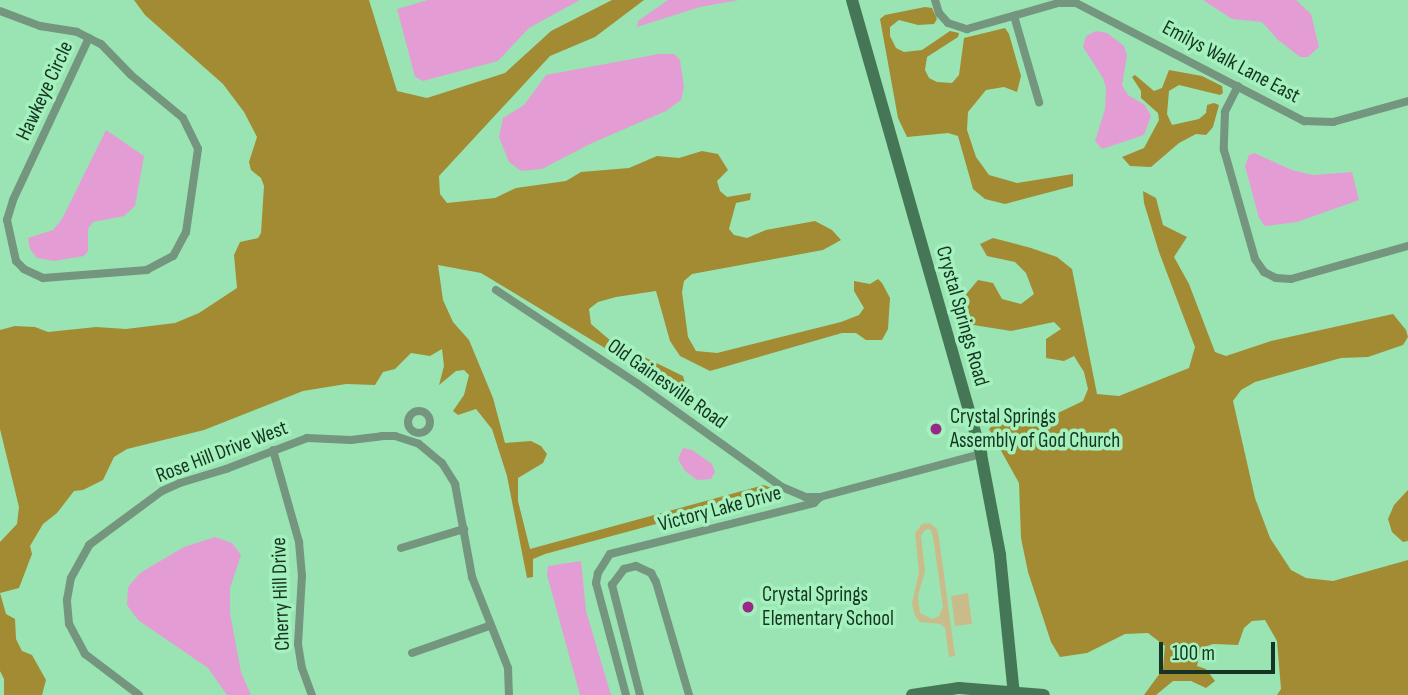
<!DOCTYPE html>
<style>
body{margin:0}
#map{position:relative;width:1408px;height:695px;overflow:hidden;background:#99e4b2;font-family:"Sofia Sans Condensed",sans-serif}
div>[style]{position:absolute}
[style*='--x']{left:calc(var(--x)*1px);top:calc(var(--y)*1px);width:calc(var(--w)*1px);rotate:calc(var(--a)*1deg)}
.green>*{inset:0;background:#cabc8a}
.forest>*{inset:0;background:#a28b32}
.water>*{inset:0;background:#e39dd4}
.street>*{height:8px;margin:-4px;padding:0 4px;transform-origin:4px;border-radius:4px;background:#74957e}
.street>.ring{margin:-4px;padding:0;box-sizing:content-box;background:none;border:8px solid #74957e;border-radius:50%}
.secondary>*{height:12px;margin:-6px;padding:0 6px;transform-origin:6px;border-radius:6px;background:#457757}
.dots>*{width:19px;height:19px;translate:-50% -50%;box-sizing:border-box;border:4px solid #a5f1be;border-radius:50%}
span{translate:-50% -50%;white-space:nowrap;text-align:center;line-height:1.15;-webkit-text-stroke:7px #a5f1be;paint-order:stroke}
.street-label{font-size:21px;color:#153421}
.poi-label{font-size:21px;color:#153421}
.left{translate:0 -50%;text-align:left}
.scale{position:absolute;left:1159px;top:642px;width:116px;height:32px;box-sizing:border-box;border:4px solid #153421;border-top:0;padding-left:9px;font-size:21px;line-height:24px;white-space:nowrap;color:#153421;-webkit-text-stroke:5px #a5f1be;paint-order:stroke}
</style>
<div id="map">
<div class="green">
<div style="clip-path:polygon(evenodd,930px 523px,937px 529px,939px 538px,955px 656px,949px 657px,945px 628px,940px 624px,920px 622px,915px 616px,912px 603px,919px 572px,915px 533px,922px 524px,930px 523px,926px 529px,931px 530px,933px 537px,943px 607px,939px 616px,932px 619px,920px 613px,918px 596px,925px 571px,921px 536px,926px 529px)"></div>
<div style="clip-path:polygon(968px 593px,972px 624px,955px 626px,951px 596px)"></div>
</div>
<div class="forest">
<div style="clip-path:polygon(134px 0,369px 0,397px 91px,427px 98px,505px 73px,551px 31px,612px 0,644px 0,595px 37px,550px 56px,439px 176px,440px 194px,447px 203px,495px 198px,516px 188px,566px 181px,581px 172px,629px 168px,657px 156px,679px 158px,702px 151px,718px 154px,728px 170px,717px 181px,720px 191px,727px 197px,751px 193px,750px 200px,736px 203px,729px 229px,734px 235px,747px 238px,766px 230px,815px 221px,832px 230px,841px 240px,823px 250px,692px 274px,684px 281px,682px 292px,688px 337px,696px 351px,717px 353px,841px 322px,859px 315px,864px 308px,854px 291px,854px 281px,870px 284px,878px 279px,882px 283px,890px 298px,888px 329px,882px 340px,866px 340px,856px 333px,842px 333px,710px 371px,680px 356px,670px 341px,656px 291px,616px 297px,598px 302px,589px 309px,591px 324px,624px 352px,640px 355px,683px 376px,687px 390px,679px 393px,481px 273px,438px 265px,443px 300px,453px 322px,469px 340px,493px 398px,505px 443px,531px 441px,541px 446px,547px 454px,543px 463px,518px 478px,518px 501px,530px 549px,764px 485px,771px 488px,771px 493px,545px 554px,533px 559px,533px 577px,527px 578px,507px 476px,492px 429px,476px 409px,458px 415px,453px 411px,464px 395px,469px 375px,464px 370px,456px 371px,439px 385px,444px 366px,442px 349px,430px 356px,411px 353px,395px 369px,383px 372px,375px 385px,346px 384px,303px 391px,204px 430px,127px 449px,114px 457px,103px 480px,83px 490px,74px 491px,57px 513px,43px 524px,30px 546px,32px 554px,19px 588px,0 593px,6px 614px,15px 619px,16px 639px,22px 651px,32px 655px,46px 680px,42px 695px,4px 695px,4px 679px,0 671px,0 542px,17px 524px,19px 507px,0 429px,0 330px,15px 326px,35px 327px,48px 332px,96px 327px,126px 329px,175px 323px,199px 313px,237px 288px,234px 255px,240px 242px,258px 238px,261px 233px,264px 186px,261px 178px,251px 170px,249px 162px,257px 137px,244px 112px,223px 84px,145px 15px)"></div>
<div style="clip-path:polygon(925px 7px,932px 8px,937px 19px,934px 24px,918px 25px,899px 20px,890px 27px,890px 36px,896px 48px,904px 52px,922px 50px,950px 31px,959px 33px,958px 37px,927px 57px,925px 70px,929px 78px,937px 82px,952px 83px,959px 75px,964px 38px,1005px 28px,1009px 34px,1021px 76px,1017px 92px,1004px 87px,986px 90px,968px 112px,967px 130px,976px 157px,989px 175px,1017px 183px,1073px 174px,1073px 186px,1005px 204px,985px 199px,973px 189px,958px 136px,948px 133px,907px 137px,898px 118px,880px 19px,885px 15px)"></div>
<div style="clip-path:polygon(1169px 70px,1202px 76px,1222px 86px,1223px 93px,1220px 95px,1179px 85px,1169px 91px,1167px 114px,1172px 125px,1199px 119px,1206px 113px,1207px 105px,1214px 103px,1219px 105px,1213px 127px,1206px 135px,1196px 134px,1179px 143px,1151px 167px,1130px 166px,1122px 157px,1144px 148px,1159px 120px,1158px 113px,1141px 98px,1141px 91px,1132px 77px,1135px 75px,1154px 91px,1162px 88px)"></div>
<div style="clip-path:polygon(1143px 191px,1156px 198px,1163px 225px,1187px 237px,1174px 257px,1189px 284px,1215px 352px,1226px 356px,1271px 341px,1393px 314px,1406px 330px,1408px 337px,1403px 345px,1368px 357px,1341px 358px,1255px 382px,1241px 390px,1233px 401px,1255px 498px,1270px 538px,1291px 570px,1306px 578px,1333px 581px,1408px 560px,1408px 695px,1277px 695px,1281px 689px,1277px 641px,1265px 620px,1252px 621px,1244px 628px,1238px 645px,1213px 644px,1201px 648px,1197px 666px,1206px 669px,1215px 681px,1206px 688px,1191px 681px,1173px 681px,1156px 695px,1144px 695px,1163px 669px,1165px 646px,1148px 633px,1125px 634px,1087px 653px,1060px 657px,1051px 642px,1028px 572px,1021px 538px,1019px 483px,989px 429px,1002px 417px,1058px 413px,1083px 401px,1088px 389px,1084px 372px,1074px 356px,1064px 361px,1046px 358px,1046px 339px,1061px 329px,1054px 322px,1011px 331px,961px 323px,957px 305px,978px 280px,993px 283px,1002px 299px,1021px 304px,1034px 294px,1026px 273px,1015px 262px,987px 256px,980px 244px,993px 238px,1031px 248px,1057px 257px,1072px 269px,1097px 394px,1119px 396px,1189px 368px,1195px 347px,1159px 252px,1144px 203px)"></div>
<div style="clip-path:polygon(1408px 490px,1408px 541px,1403px 542px,1392px 532px,1388px 519px,1394px 505px)"></div>
</div>
<div class="water">
<div style="clip-path:polygon(428px 0,580px 0,529px 28px,498px 61px,423px 81px,415px 77px,397px 9px)"></div>
<div style="clip-path:polygon(668px 0,739px 0,700px 7px,637px 27px,638px 21px)"></div>
<div style="clip-path:polygon(1203px 0,1296px 0,1311px 14px,1319px 47px,1308px 57px,1300px 57px,1277px 39px,1262px 22px,1232px 19px)"></div>
<div style="clip-path:polygon(1096px 31px,1107px 33px,1124px 46px,1127px 56px,1122px 85px,1128px 95px,1145px 105px,1151px 116px,1144px 135px,1102px 149px,1095px 141px,1105px 109px,1106px 87px,1103px 78px,1083px 47px,1086px 36px)"></div>
<div style="clip-path:polygon(659px 54px,674px 54px,680px 60px,684px 87px,681px 100px,666px 111px,592px 143px,542px 169px,521px 171px,509px 162px,499px 137px,503px 118px,524px 105px,546px 75px)"></div>
<div style="clip-path:polygon(106px 130px,144px 156px,135px 206px,124px 216px,93px 222px,88px 229px,88px 251px,84px 256px,54px 261px,37px 258px,30px 249px,28px 238px,53px 230px,62px 219px)"></div>
<div style="clip-path:polygon(1254px 153px,1292px 170px,1313px 175px,1352px 172px,1359px 200px,1297px 222px,1265px 226px,1259px 218px,1245px 166px,1249px 155px)"></div>
<div style="clip-path:polygon(683px 448px,692px 450px,712px 464px,715px 472px,711px 479px,697px 480px,685px 471px,678px 459px)"></div>
<div style="clip-path:polygon(215px 537px,232px 543px,241px 555px,230px 588px,230px 613px,241px 672px,251px 695px,227px 695px,208px 668px,138px 620px,127px 605px,128px 587px,140px 573px,184px 547px)"></div>
<div style="clip-path:polygon(581px 561px,586px 611px,611px 695px,580px 695px,547px 575px,548px 566px)"></div>
</div>
<div class="street">
<div style="--x:935;--y:0;--w:14;--a:73"></div>
<div style="--x:939;--y:13;--w:13;--a:48"></div>
<div style="--x:948;--y:23;--w:20;--a:18"></div>
<div style="--x:967;--y:29;--w:95;--a:-15.9"></div>
<div style="--x:1058;--y:3;--w:18;--a:0"></div>
<div style="--x:1076;--y:3;--w:257;--a:27.4"></div>
<div style="--x:1304;--y:121;--w:29;--a:2"></div>
<div style="--x:1333;--y:122;--w:78;--a:-15.6"></div>
<div style="--x:0;--y:11;--w:43;--a:20.6"></div>
<div style="--x:40;--y:26;--w:37;--a:9"></div>
<div style="--x:77;--y:32;--w:27;--a:27"></div>
<div style="--x:101;--y:44;--w:43;--a:45.9"></div>
<div style="--x:131;--y:75;--w:67;--a:39.6"></div>
<div style="--x:183;--y:118;--w:34;--a:64"></div>
<div style="--x:198;--y:149;--w:84;--a:98.2"></div>
<div style="--x:186;--y:232;--w:27;--a:118"></div>
<div style="--x:173;--y:256;--w:30;--a:152"></div>
<div style="--x:147;--y:270;--w:104;--a:175.6"></div>
<div style="--x:43;--y:278;--w:21;--a:-155"></div>
<div style="--x:24;--y:269;--w:11;--a:-135"></div>
<div style="--x:16;--y:261;--w:42;--a:-102.4"></div>
<div style="--x:7;--y:220;--w:21;--a:-73"></div>
<div style="--x:13;--y:200;--w:179;--a:-64.9"></div>
<div style="--x:1014;--y:16;--w:90;--a:73.8"></div>
<div style="--x:1238;--y:86;--w:29;--a:117"></div>
<div style="--x:1225;--y:112;--w:38;--a:92"></div>
<div style="--x:1224;--y:150;--w:113;--a:74.1"></div>
<div style="--x:1255;--y:259;--w:16;--a:55"></div>
<div style="--x:1264;--y:272;--w:13;--a:27"></div>
<div style="--x:1276;--y:278;--w:15;--a:4"></div>
<div style="--x:1291;--y:279;--w:122;--a:-15.8"></div>
<div style="--x:496;--y:290;--w:170;--a:33.5"></div>
<div style="--x:638;--y:384;--w:177;--a:35.6"></div>
<div style="--x:782;--y:487;--w:25;--a:23"></div>
<div style="--x:805;--y:497;--w:15;--a:0"></div>
<div class="ring" style="left:408px;top:411px;width:14px;height:14px"></div>
<div style="--x:273;--y:450;--w:96;--a:74.2"></div>
<div style="--x:299;--y:542;--w:33;--a:85"></div>
<div style="--x:302;--y:575;--w:69;--a:93.3"></div>
<div style="--x:298;--y:644;--w:24;--a:81"></div>
<div style="--x:302;--y:668;--w:29;--a:70"></div>
<div style="--x:401;--y:548;--w:66;--a:-16.8"></div>
<div style="--x:412;--y:653;--w:82;--a:-19.3"></div>
<div style="--x:139;--y:695;--w:68;--a:-142.8"></div>
<div style="--x:85;--y:654;--w:34;--a:-118"></div>
<div style="--x:69;--y:624;--w:24;--a:-95"></div>
<div style="--x:67;--y:600;--w:22;--a:-80"></div>
<div style="--x:71;--y:578;--w:38;--a:-61"></div>
<div style="--x:89;--y:545;--w:91;--a:-36.5"></div>
<div style="--x:162;--y:491;--w:20;--a:-24"></div>
<div style="--x:180;--y:483;--w:48;--a:-16.9"></div>
<div style="--x:226;--y:469;--w:87;--a:-20.9"></div>
<div style="--x:307;--y:438;--w:44;--a:2.6"></div>
<div style="--x:351;--y:440;--w:31;--a:-7"></div>
<div style="--x:382;--y:436;--w:13;--a:0"></div>
<div style="--x:395;--y:436;--w:25;--a:18"></div>
<div style="--x:419;--y:444;--w:30;--a:40"></div>
<div style="--x:442;--y:463;--w:25;--a:58"></div>
<div style="--x:455;--y:484;--w:95;--a:79.6"></div>
<div style="--x:472;--y:577;--w:98;--a:68.4"></div>
<div style="--x:508;--y:668;--w:27;--a:88"></div>
<div style="--x:626;--y:695;--w:116;--a:-105"></div>
<div style="--x:596;--y:583;--w:10;--a:-79"></div>
<div style="--x:598;--y:573;--w:22;--a:-58"></div>
<div style="--x:610;--y:554;--w:210;--a:-14"></div>
<div style="--x:814;--y:503;--w:8;--a:-45"></div>
<div style="--x:820;--y:497;--w:167;--a:-15"></div>
<div style="--x:640;--y:695;--w:114;--a:-104.3"></div>
<div style="--x:612;--y:585;--w:20;--a:-53"></div>
<div style="--x:624;--y:569;--w:12;--a:-14"></div>
<div style="--x:636;--y:566;--w:17;--a:25"></div>
<div style="--x:651;--y:573;--w:10;--a:61"></div>
<div style="--x:656;--y:582;--w:118;--a:73.7"></div>
</div>
<div class="secondary">
<div style="--x:852;--y:0;--w:472;--a:74.1"></div>
<div style="--x:981;--y:454;--w:103;--a:79.3"></div>
<div style="--x:1000;--y:555;--w:141;--a:84.3"></div>
<div style="--x:912;--y:695;--w:48;--a:-8.5"></div>
<div style="--x:959;--y:688;--w:85;--a:4.7"></div>
</div>
<div class="dots">
<div style="left:936px;top:429px;background:#992988"></div>
<div style="left:748px;top:607px;background:#992988"></div>
</div>
<div class="street-label">
<span style="left:1231px;top:62px;rotate:28deg">Emilys Walk Lane East</span>
<span style="left:45px;top:91px;rotate:-65deg">Hawkeye Circle</span>
<span style="left:962px;top:316px;rotate:74deg">Crystal Springs Road</span>
<span style="left:667px;top:384px;rotate:35deg">Old Gainesville Road</span>
<span style="left:222px;top:452px;rotate:-21deg">Rose Hill Drive West</span>
<span style="left:720px;top:509px;rotate:-15deg">Victory Lake Drive</span>
<span style="left:281px;top:594px;rotate:-92deg">Cherry Hill Drive</span>
</div>
<div class="poi-label">
<span class="left" style="left:950px;top:429px">Crystal Springs<br>Assembly of God Church</span>
<span class="left" style="left:762px;top:607px">Crystal Springs<br>Elementary School</span>
</div>
<div class="scale">100 m</div>
</div>
